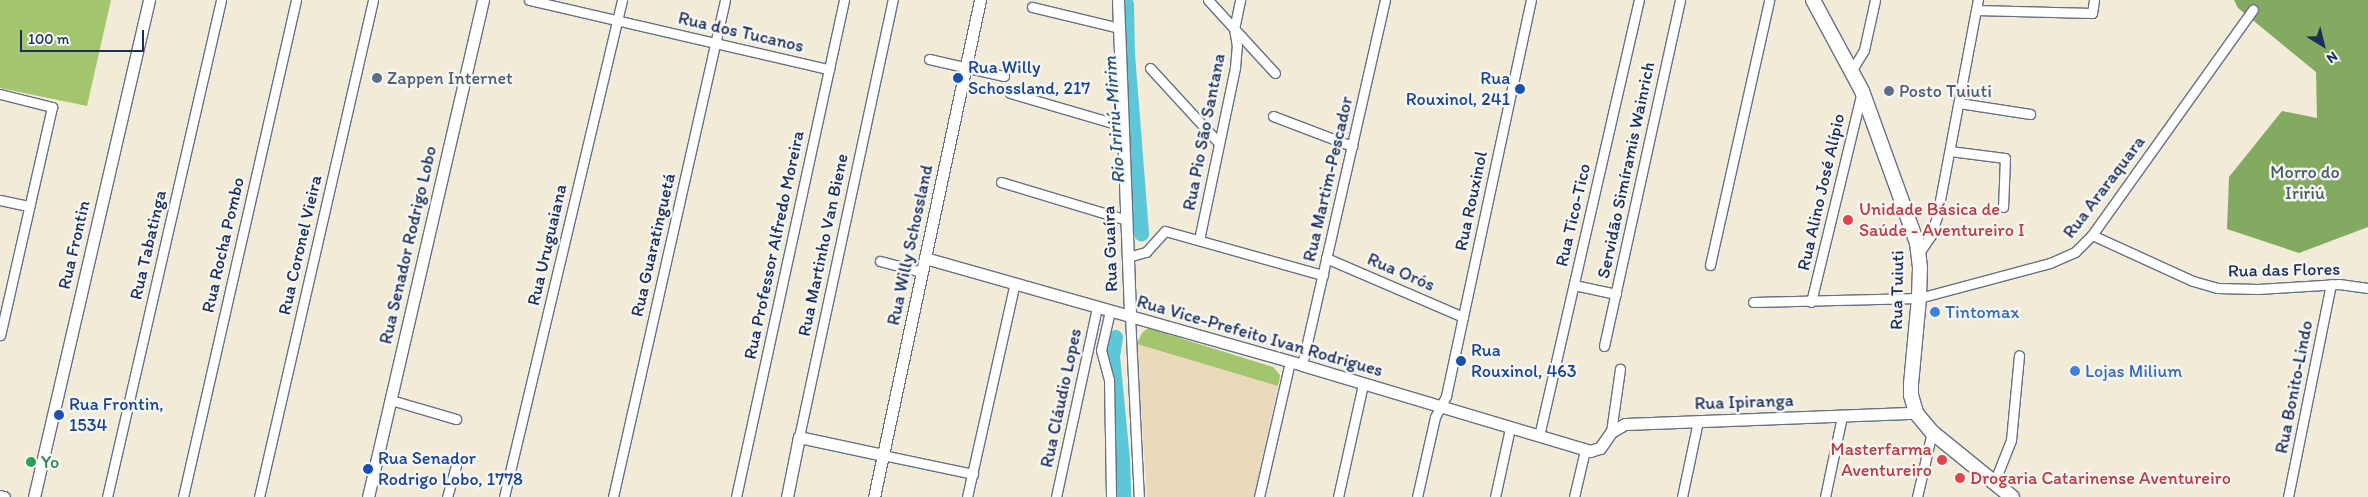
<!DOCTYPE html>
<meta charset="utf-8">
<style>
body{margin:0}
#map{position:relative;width:2368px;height:497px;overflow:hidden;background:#f1ebd8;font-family:Itim,sans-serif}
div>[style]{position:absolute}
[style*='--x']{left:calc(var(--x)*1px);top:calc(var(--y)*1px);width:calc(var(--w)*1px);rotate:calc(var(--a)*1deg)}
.built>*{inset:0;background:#ead9ba}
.green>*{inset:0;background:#a3c56e}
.forest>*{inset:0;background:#82aa61}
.river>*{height:15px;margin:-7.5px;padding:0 7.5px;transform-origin:7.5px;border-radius:7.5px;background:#5cc7d7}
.roads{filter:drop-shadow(1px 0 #667189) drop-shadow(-1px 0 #667189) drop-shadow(0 1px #667189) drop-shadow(0 -1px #667189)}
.street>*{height:9px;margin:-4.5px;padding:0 4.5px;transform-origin:4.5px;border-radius:4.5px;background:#fff}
.secondary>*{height:11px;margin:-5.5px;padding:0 5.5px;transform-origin:5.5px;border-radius:5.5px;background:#fff}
.primary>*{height:14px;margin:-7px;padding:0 7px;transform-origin:7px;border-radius:7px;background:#fff}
.dots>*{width:14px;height:14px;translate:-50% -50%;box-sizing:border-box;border:2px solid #f6f6f2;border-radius:50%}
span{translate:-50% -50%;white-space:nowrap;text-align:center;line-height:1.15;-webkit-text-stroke:5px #f6f6f2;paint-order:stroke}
.street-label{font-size:18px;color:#1b2f5e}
.transit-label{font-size:18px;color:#164399}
.left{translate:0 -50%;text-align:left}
.right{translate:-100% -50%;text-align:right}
.service-label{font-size:18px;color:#4e5e75}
.park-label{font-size:18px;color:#445c63}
.health-label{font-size:18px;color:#be3a42}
.shop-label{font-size:18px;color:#366cbe}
.leisure-label{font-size:18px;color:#27864d}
.water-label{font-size:19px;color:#2b557c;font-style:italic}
.north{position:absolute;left:2298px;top:20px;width:50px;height:50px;-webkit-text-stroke:4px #f6f6f2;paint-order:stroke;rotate:144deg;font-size:14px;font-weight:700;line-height:20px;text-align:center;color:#1b2f5e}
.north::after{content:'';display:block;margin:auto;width:18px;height:22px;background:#1b2f5e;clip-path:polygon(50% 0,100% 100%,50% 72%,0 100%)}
.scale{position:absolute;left:20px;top:30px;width:124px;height:22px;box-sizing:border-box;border:2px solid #1b2f5e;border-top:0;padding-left:6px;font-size:15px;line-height:18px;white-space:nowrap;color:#1b2f5e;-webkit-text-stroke:4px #f6f6f2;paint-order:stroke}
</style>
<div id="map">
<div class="built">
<div style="clip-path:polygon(1137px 344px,1278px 386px,1254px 497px,1147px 497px)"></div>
</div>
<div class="green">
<div style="clip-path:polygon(0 0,111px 0,87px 106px,0 88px)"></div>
<div style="clip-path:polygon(1148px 328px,1273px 367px,1280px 375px,1279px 382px,1278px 386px,1137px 344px,1142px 333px)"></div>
</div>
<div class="forest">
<div style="clip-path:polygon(2234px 0,2368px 0,2368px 227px,2299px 253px,2227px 229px,2229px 177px,2282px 111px,2317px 118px,2316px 72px,2238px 8px)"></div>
</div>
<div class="river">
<div style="--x:1126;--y:4;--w:50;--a:88.9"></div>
<div style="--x:1127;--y:54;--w:180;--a:85.5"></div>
<div style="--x:1115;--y:337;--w:19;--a:99"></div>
<div style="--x:1112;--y:356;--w:104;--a:84.5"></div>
<div style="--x:1122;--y:460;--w:37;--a:88"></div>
</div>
<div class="roads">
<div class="street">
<div style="--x:529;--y:0;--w:308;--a:13"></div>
<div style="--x:1208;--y:0;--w:99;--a:47.5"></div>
<div style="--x:1032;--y:7;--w:89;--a:13.6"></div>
<div style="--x:1976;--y:10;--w:116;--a:1.5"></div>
<div style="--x:2092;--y:13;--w:13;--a:-81"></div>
<div style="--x:929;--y:59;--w:77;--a:12.8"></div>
<div style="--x:1150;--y:68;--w:102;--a:47.4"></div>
<div style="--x:1852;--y:70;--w:23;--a:-59"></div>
<div style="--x:1864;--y:50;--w:51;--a:-77.6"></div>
<div style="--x:1010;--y:93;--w:118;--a:16.3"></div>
<div style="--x:0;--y:94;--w:54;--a:14"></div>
<div style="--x:52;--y:107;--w:234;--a:102.8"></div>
<div style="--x:1959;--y:103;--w:72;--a:8.8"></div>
<div style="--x:1273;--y:116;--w:85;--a:20.8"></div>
<div style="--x:1950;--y:151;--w:55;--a:7.3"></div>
<div style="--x:2005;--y:158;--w:49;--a:92.3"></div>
<div style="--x:1001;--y:182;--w:132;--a:16.8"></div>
<div style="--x:0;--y:200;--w:30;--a:12"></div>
<div style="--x:2092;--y:235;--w:111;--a:24.5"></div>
<div style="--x:2193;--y:281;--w:25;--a:16"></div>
<div style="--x:2217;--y:288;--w:41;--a:1.4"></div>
<div style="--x:2258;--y:289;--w:81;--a:-3.5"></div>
<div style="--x:2339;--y:284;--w:29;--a:8"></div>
<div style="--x:1199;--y:240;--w:177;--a:-78.2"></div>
<div style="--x:1235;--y:67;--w:21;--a:-85"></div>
<div style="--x:1237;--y:46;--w:17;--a:-100"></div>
<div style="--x:1234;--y:29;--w:30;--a:-78"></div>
<div style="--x:1919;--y:253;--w:22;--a:-56"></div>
<div style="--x:1931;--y:235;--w:20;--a:-72"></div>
<div style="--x:1937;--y:216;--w:220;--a:-79.3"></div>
<div style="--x:1128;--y:257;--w:19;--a:-16"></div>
<div style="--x:1146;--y:252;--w:28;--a:-48"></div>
<div style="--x:1165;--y:231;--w:164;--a:15.6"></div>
<div style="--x:1326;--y:258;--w:149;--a:23.3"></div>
<div style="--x:880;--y:261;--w:43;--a:14.7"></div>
<div style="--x:1710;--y:265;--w:271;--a:-77.4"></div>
<div style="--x:1574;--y:285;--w:43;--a:12.1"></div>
<div style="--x:1753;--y:302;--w:166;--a:-1.4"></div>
<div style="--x:1919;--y:298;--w:136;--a:-15"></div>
<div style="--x:2050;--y:263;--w:27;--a:-24"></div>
<div style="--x:2075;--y:252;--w:24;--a:-45"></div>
<div style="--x:2092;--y:235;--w:277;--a:-54.5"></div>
<div style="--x:1811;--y:302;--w:217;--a:-76.4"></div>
<div style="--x:1110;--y:311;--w:40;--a:103"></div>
<div style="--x:1101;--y:350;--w:31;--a:75"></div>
<div style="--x:1109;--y:380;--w:117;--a:89"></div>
<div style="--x:1130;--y:316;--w:181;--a:87.2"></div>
<div style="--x:1604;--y:346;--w:354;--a:-77.6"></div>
<div style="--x:1302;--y:365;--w:374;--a:-77.2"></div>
<div style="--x:391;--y:400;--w:68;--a:16.3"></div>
<div style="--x:1611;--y:432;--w:64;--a:-81.9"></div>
<div style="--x:1539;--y:436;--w:447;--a:-77.1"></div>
<div style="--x:799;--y:437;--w:447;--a:-77.9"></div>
<div style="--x:883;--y:455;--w:92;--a:11.9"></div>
<div style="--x:1994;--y:483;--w:46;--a:-68.4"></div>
<div style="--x:2011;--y:440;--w:85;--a:-84.6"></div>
<div style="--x:107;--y:497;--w:510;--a:-77.08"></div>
<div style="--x:183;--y:497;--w:510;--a:-77.19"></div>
<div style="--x:259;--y:497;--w:510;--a:-77.08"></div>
<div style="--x:447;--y:497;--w:33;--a:-74"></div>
<div style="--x:504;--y:497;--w:511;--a:-76.64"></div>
<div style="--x:613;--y:497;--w:509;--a:-77.3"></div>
<div style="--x:736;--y:497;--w:509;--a:-77.74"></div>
<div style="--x:967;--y:497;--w:219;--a:-77.4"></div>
<div style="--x:1056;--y:497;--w:194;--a:-77.8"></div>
<div style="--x:1259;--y:497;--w:139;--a:-77.1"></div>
<div style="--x:1338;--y:497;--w:116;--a:-77.5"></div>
<div style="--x:1417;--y:497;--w:82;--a:-77.3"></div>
<div style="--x:1435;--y:417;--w:24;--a:-62"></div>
<div style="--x:1446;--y:396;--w:405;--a:-77.9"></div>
<div style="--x:1495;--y:497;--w:71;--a:-77.7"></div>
<div style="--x:1574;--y:497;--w:48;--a:-76.8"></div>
<div style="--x:1682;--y:497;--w:78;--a:-78.1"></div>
<div style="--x:1825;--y:497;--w:83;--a:-78.1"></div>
<div style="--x:1917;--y:497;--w:67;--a:-77"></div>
<div style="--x:2288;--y:497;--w:217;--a:-78.6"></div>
</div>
<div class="secondary">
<div style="--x:1118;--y:0;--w:316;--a:87.8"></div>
<div style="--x:925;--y:258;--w:392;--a:15.8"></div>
<div style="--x:1302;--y:365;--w:301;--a:16.6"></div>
<div style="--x:1590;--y:451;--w:10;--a:-17"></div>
<div style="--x:1600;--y:448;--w:19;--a:-55"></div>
<div style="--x:1611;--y:432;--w:16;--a:-30"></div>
<div style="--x:1625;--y:424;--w:291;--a:-2.2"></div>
<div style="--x:0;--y:496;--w:4;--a:14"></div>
<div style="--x:34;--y:497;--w:510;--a:-76.97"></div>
<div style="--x:368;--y:497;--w:510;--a:-76.97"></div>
<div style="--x:787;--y:497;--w:61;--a:-78.7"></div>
<div style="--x:799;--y:437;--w:86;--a:12.1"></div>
<div style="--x:874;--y:497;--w:508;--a:-77.96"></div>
</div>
<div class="primary">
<div style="--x:1813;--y:0;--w:103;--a:61.7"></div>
<div style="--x:1862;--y:91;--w:162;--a:70.1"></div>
<div style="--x:1917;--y:243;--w:25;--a:83"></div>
<div style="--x:1920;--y:268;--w:30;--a:92"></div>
<div style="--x:1919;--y:298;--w:86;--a:95.3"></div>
<div style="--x:1911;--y:384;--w:11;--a:90"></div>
<div style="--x:1911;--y:395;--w:19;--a:74"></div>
<div style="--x:1916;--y:413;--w:25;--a:50"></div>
<div style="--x:1932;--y:432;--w:103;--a:39.1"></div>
</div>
</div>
<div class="dots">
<div style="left:377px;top:78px;background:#5c6f8a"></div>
<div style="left:958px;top:78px;background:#1a4fb4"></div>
<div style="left:1520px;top:89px;background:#1a4fb4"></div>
<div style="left:1889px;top:91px;background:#5c6f8a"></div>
<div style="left:1848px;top:220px;background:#e0444e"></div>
<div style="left:1935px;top:312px;background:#3f7fe0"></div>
<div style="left:1461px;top:361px;background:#1a4fb4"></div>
<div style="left:2075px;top:371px;background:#3f7fe0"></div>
<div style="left:59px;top:415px;background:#1a4fb4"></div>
<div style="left:1942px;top:460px;background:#e0444e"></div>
<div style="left:31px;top:462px;background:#2e9e5b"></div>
<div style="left:368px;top:469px;background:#1a4fb4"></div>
<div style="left:1960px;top:478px;background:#e0444e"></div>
</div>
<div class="street-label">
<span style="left:741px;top:32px;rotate:13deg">Rua dos Tucanos</span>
<span style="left:1204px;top:132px;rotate:-79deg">Rua Pio São Santana</span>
<span style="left:1626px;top:170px;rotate:-78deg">Servidão Simíramis Wainrich</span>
<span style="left:1328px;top:179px;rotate:-77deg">Rua Martim-Pescador</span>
<span style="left:2104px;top:187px;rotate:-53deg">Rua Araraquara</span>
<span style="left:1821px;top:192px;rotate:-77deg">Rua Alino José Alípio</span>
<span style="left:1471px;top:201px;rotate:-78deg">Rua Rouxinol</span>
<span style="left:1573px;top:215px;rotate:-77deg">Rua Tico-Tico</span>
<span style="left:74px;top:245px;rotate:-77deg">Rua Frontin</span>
<span style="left:148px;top:245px;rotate:-77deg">Rua Tabatinga</span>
<span style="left:223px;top:245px;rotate:-77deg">Rua Rocha Pombo</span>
<span style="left:300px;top:245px;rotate:-77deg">Rua Coronel Vieira</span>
<span style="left:408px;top:245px;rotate:-77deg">Rua Senador Rodrigo Lobo</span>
<span style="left:547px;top:245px;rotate:-77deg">Rua Uruguaiana</span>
<span style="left:653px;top:245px;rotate:-77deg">Rua Guaratinguetá</span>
<span style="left:774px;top:245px;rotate:-78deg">Rua Professor Alfredo Moreira</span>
<span style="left:823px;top:245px;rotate:-78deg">Rua Martinho Van Biene</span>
<span style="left:910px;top:245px;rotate:-78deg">Rua Willy Schossland</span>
<span style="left:1110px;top:249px;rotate:-92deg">Rua Guaíra</span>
<span style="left:2284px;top:270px;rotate:-1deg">Rua das Flores</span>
<span style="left:1401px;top:272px;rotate:23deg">Rua Orós</span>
<span style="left:1897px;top:290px;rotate:-89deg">Rua Tuiuti</span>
<span style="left:1260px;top:336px;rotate:16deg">Rua Vice-Prefeito Ivan Rodrigues</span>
<span style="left:2294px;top:387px;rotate:-79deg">Rua Bonito-Lindo</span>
<span style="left:1061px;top:398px;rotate:-78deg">Rua Cláudio Lopes</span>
<span style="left:1744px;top:402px;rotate:-2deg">Rua Ipiranga</span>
</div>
<div class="transit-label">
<span class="left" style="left:968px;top:78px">Rua Willy<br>Schossland, 217</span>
<span class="right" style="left:1510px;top:89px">Rua<br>Rouxinol, 241</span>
<span class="left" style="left:1471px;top:361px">Rua<br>Rouxinol, 463</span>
<span class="left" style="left:69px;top:415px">Rua Frontin,<br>1534</span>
<span class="left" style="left:378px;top:469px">Rua Senador<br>Rodrigo Lobo, 1778</span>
</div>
<div class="service-label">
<span class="left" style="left:387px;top:78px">Zappen Internet</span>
<span class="left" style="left:1899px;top:91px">Posto Tuiuti</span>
</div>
<div class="park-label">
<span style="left:2305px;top:183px">Morro do<br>Iririú</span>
</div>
<div class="health-label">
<span class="left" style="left:1859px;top:220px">Unidade Básica de<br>Saúde - Aventureiro I</span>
<span class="right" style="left:1932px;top:460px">Masterfarma<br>Aventureiro</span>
<span class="left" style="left:1970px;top:478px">Drogaria Catarinense Aventureiro</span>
</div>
<div class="shop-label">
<span class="left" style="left:1945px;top:312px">Tintomax</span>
<span class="left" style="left:2085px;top:371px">Lojas Milium</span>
</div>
<div class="leisure-label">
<span class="left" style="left:41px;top:462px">Yo</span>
</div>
<div class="water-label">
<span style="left:1114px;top:120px;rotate:-94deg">Rio Iririú-Mirim</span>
</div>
<div class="north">N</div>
<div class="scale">100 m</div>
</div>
